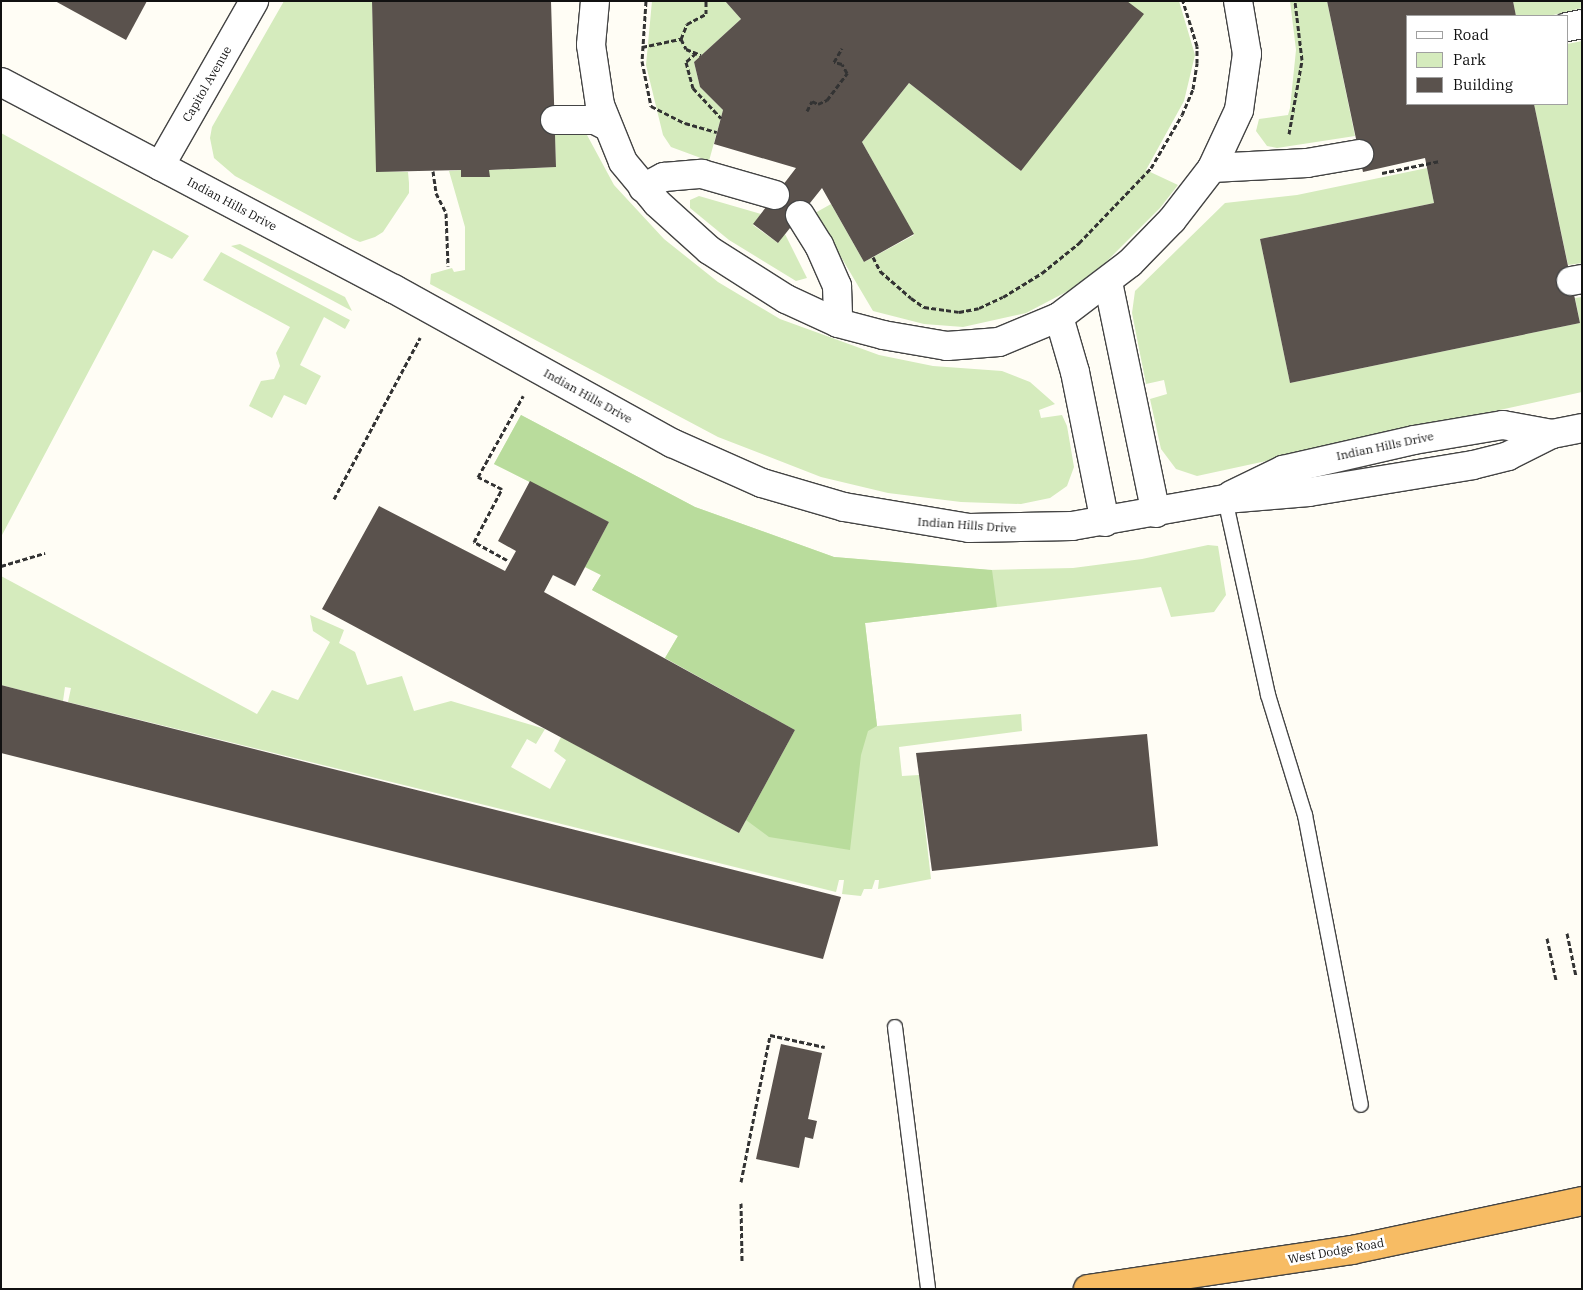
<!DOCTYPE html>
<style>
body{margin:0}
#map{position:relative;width:1583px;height:1290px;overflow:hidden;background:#fffdf5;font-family:"IBM Plex Serif",serif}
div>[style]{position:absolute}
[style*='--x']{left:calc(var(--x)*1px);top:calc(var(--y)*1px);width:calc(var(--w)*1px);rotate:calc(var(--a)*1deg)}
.green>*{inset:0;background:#d5ebbd}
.forest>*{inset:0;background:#b9dc9c}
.building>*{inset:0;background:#5a524d}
.path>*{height:3px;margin-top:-1.5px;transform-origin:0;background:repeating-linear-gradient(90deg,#333 0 5px,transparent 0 7.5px)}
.roads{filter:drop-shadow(1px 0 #444) drop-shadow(-1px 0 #444) drop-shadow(0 1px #444) drop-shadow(0 -1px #444)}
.service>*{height:14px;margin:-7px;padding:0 7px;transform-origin:7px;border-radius:7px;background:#fff}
.minor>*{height:28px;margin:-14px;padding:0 14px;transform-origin:14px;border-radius:14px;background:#fff}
.tertiary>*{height:28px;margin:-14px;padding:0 14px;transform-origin:14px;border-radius:14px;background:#fff}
.trunk>*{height:28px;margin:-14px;padding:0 14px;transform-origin:14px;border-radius:14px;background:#f7bc64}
span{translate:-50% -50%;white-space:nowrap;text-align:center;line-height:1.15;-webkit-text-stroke:5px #fff;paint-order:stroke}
.street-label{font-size:12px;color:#111}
.frame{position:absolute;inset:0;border:2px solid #111;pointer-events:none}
.legend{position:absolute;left:1406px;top:15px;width:162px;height:90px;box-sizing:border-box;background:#fff;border:1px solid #a0a0a0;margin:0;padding:6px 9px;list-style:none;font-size:15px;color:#111}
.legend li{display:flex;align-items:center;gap:10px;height:25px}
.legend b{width:25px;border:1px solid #a0a0a0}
</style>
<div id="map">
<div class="green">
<div style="clip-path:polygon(284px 1px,372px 1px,377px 171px,408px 172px,409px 183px,409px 193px,383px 232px,375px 237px,360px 242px,353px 239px,235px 176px,214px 158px,210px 138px,212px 127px)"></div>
<div style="clip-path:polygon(652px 1px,725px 1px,741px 19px,694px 62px,700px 87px,723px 110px,709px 161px,671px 147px,663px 135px,646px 65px)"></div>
<div style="clip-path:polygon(1127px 1px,1179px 1px,1195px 55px,1184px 101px,1146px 170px,1178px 185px,1160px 208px,1105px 263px,1068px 291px,1026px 313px,963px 327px,924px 324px,873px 311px,815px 213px,831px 204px,864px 262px,914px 235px,862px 142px,909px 83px,1021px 171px)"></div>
<div style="clip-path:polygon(1290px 1px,1327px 1px,1355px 136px,1277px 148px,1267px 146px,1256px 131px,1259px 119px,1288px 115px,1290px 108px,1296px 50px)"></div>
<div style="clip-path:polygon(1513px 1px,1582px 1px,1582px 8px,1549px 16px,1516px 16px)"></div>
<div style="clip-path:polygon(1582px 41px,1582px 263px,1568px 265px,1534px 104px,1567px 104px,1567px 44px)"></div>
<div style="clip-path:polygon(1px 133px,189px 236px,172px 259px,153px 250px,1px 537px)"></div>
<div style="clip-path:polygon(555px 133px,587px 135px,614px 185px,664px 239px,718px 282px,780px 319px,879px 355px,933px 366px,1002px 371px,1030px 382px,1055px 404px,1039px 410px,1041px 418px,1062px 415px,1067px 426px,1074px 467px,1067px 486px,1050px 498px,1021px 504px,961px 502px,888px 493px,821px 477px,718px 437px,430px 284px,431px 274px,452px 268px,454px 272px,465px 270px,465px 227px,449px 171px,461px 170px,462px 177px,489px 177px,489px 170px,556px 167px)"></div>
<div style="clip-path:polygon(1427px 168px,1434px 203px,1260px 239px,1290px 383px,1580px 323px,1575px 298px,1582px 297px,1582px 392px,1197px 476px,1176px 469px,1161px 449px,1150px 399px,1167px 394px,1164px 380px,1146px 384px,1132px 313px,1135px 291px,1225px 203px,1297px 195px)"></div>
<div style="clip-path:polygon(699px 196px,761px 214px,753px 225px,778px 243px,785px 234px,807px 278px,796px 281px,729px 240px,690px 208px,690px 200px)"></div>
<div style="clip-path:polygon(240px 244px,345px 297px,352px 311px,231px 246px)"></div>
<div style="clip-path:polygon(221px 252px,350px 320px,345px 329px,324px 317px,300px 365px,321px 376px,306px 405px,284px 395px,272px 418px,249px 406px,261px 381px,274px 379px,280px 366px,276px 353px,290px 327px,203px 280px)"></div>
<div style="clip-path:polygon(521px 415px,695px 507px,834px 557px,988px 570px,1073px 568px,1142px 559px,1208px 545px,1218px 546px,1226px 595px,1214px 612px,1171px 617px,1161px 587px,865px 623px,877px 726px,1021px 714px,1022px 731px,899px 747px,902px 776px,919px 775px,931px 879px,878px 889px,879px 880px,875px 880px,872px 889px,864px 889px,861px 896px,842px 894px,844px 880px,839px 880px,836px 892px,68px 702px,71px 688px,65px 687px,63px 701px,1px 685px,1px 576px,257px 714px,272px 690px,298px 700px,330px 642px,313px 631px,310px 615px,344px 630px,339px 643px,355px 652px,367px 685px,402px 676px,414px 711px,451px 701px,545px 729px,536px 744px,527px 739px,511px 767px,550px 789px,566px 760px,554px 751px,561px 737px,739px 833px,795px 730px,665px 658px,678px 636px,592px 590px,601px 575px,585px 567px,609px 522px,494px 464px)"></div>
</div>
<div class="forest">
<div style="clip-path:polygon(521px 415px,695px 507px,834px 557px,992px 570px,997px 607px,865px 623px,877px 726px,868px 731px,861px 755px,850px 850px,769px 837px,746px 820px,795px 730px,665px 658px,678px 636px,592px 590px,601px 575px,585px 567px,609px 522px,494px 464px)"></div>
</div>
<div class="building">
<div style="clip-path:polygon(55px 1px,147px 1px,126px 40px)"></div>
<div style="clip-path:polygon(372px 1px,551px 1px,556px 167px,489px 170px,490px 177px,461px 177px,461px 170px,376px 172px)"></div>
<div style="clip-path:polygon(725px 1px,1127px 1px,1144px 14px,1021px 171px,909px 83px,862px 142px,914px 234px,864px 262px,822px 188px,778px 243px,753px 224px,796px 168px,714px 144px,723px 110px,700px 87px,694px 62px,741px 19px)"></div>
<div style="clip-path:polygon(1327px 1px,1513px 1px,1516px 16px,1407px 16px,1407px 104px,1534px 104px,1580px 323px,1290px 383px,1260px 239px,1434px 203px,1425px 158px,1363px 172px)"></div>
<div style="clip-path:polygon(530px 481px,609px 522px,575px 586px,553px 575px,544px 592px,795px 730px,739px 833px,322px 609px,379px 506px,505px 571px,516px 551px,498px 541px)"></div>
<div style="clip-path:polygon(1px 685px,63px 701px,841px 897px,823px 959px,1px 753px)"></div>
<div style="clip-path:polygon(1147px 734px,1158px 846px,932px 871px,916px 753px)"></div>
<div style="clip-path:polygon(781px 1044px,822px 1053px,808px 1119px,817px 1121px,813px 1139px,805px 1137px,799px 1168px,756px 1159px)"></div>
</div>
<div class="path">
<div style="--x:646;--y:1;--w:60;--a:93.8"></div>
<div style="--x:642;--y:61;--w:46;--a:78.7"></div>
<div style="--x:651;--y:106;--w:38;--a:27"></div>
<div style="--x:685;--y:123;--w:33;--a:16"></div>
<div style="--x:681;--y:39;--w:16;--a:-68"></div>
<div style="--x:687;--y:24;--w:21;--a:-28"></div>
<div style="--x:706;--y:14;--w:13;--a:-90"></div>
<div style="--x:642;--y:47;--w:40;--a:-12"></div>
<div style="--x:681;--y:39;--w:11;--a:63"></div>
<div style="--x:686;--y:49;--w:16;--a:22"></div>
<div style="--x:696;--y:53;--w:13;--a:138"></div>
<div style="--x:686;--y:62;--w:27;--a:75"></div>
<div style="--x:693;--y:88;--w:41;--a:47"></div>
<div style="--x:807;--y:111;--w:11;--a:-63"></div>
<div style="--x:812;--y:101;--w:7;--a:27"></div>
<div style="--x:818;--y:104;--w:10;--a:-24"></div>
<div style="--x:827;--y:100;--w:34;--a:-53"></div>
<div style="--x:847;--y:73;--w:10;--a:-119"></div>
<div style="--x:842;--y:64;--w:8;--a:-166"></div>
<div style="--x:834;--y:62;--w:16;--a:-60"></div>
<div style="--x:1289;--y:134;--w:75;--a:-80"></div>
<div style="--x:1302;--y:60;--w:59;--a:-96.8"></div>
<div style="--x:433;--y:171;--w:22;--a:82"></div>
<div style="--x:436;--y:193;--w:22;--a:63"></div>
<div style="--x:446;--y:213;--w:53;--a:87.8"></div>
<div style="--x:1382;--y:173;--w:59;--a:-11.7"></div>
<div style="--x:873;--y:257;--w:16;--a:63"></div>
<div style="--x:880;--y:271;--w:41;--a:41.1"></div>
<div style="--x:911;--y:298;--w:16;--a:35"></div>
<div style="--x:924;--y:307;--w:35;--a:8"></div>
<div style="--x:959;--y:312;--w:20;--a:-11"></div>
<div style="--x:979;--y:308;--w:26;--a:-25"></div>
<div style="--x:1003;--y:297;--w:46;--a:-31.6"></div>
<div style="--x:1042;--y:273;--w:48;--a:-39"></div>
<div style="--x:1079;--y:243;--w:104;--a:-46.2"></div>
<div style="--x:1151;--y:168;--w:61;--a:-59.7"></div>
<div style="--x:1182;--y:115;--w:28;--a:-67"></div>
<div style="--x:1193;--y:89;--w:26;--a:-81"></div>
<div style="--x:1197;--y:63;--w:17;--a:-90"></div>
<div style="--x:1197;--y:46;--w:47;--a:-107.3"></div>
<div style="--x:334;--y:499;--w:183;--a:-61.9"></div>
<div style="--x:507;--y:560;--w:38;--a:-151"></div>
<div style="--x:474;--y:542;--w:60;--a:-62.2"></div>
<div style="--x:502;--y:489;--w:27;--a:-153"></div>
<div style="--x:478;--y:477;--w:93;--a:-60.9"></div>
<div style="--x:1;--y:566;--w:46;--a:-16.5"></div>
<div style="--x:1567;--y:933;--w:44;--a:78.2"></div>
<div style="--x:1547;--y:938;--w:43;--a:77.9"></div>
<div style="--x:741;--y:1182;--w:150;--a:-78.8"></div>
<div style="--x:770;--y:1035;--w:56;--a:12.3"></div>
<div style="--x:741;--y:1203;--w:58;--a:89"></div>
</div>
<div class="roads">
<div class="service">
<div style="--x:1225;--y:499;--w:201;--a:77.6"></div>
<div style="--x:1268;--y:695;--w:126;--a:72.9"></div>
<div style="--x:1305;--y:815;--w:295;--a:79.1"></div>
<div style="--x:895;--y:1027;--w:264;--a:82.8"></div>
</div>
<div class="minor">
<div style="--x:595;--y:1;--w:44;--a:95.2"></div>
<div style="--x:591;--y:45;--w:61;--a:81.5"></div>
<div style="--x:600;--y:105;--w:61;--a:68"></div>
<div style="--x:623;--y:162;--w:53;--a:50.3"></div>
<div style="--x:657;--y:203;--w:70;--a:42.1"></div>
<div style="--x:709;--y:250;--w:91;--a:32.5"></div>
<div style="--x:786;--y:299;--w:57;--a:24.8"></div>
<div style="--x:838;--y:323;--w:47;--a:14.9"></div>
<div style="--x:883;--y:335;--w:65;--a:9.8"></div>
<div style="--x:947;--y:346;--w:52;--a:-4.4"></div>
<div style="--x:999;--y:342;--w:65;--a:-22.6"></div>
<div style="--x:1059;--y:317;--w:89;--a:-37.3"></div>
<div style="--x:1130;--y:263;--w:60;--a:-45.7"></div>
<div style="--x:1172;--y:220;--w:66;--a:-52.4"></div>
<div style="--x:1212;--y:168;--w:64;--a:-65"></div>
<div style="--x:1239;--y:110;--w:57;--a:-81.9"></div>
<div style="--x:1247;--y:54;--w:54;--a:-99.6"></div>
<div style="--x:1567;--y:27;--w:15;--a:-11"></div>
<div style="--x:555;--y:120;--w:40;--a:0"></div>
<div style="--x:595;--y:120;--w:13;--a:27"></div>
<div style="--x:160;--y:166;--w:190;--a:-60.3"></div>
<div style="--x:1212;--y:168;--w:95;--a:-3"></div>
<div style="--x:1307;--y:163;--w:53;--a:-9.8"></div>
<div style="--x:643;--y:188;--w:24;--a:-28"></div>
<div style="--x:664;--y:177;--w:38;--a:-5"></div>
<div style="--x:702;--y:174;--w:76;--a:16"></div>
<div style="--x:800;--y:215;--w:36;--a:58"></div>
<div style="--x:819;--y:245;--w:45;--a:66.3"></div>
<div style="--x:837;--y:286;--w:37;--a:88"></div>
<div style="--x:1571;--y:281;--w:11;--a:-10"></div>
<div style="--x:1108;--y:282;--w:236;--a:78.3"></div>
<div style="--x:1059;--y:317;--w:57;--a:73.8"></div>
<div style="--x:1075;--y:372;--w:153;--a:78.7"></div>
</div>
<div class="tertiary">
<div style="--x:1;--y:82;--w:444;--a:27.8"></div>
<div style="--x:394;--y:289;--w:318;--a:29"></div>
<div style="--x:672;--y:443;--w:98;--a:24"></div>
<div style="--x:762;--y:483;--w:85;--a:16.3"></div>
<div style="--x:844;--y:507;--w:127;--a:9.5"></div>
<div style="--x:969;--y:528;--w:103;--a:-1.1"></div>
<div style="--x:1072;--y:526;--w:155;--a:-10"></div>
<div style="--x:1225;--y:499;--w:84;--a:-4.8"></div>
<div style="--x:1309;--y:492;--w:166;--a:-9.3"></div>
<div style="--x:1473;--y:465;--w:36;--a:-14"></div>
<div style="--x:1508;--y:456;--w:49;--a:-26.6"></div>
<div style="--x:1552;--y:434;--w:31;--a:-11"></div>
<div style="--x:1231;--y:495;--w:58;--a:-25.7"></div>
<div style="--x:1283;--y:470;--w:134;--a:-12.9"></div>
<div style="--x:1414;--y:440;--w:90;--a:-9.6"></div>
<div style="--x:1503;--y:425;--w:50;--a:10.4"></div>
</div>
<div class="trunk">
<div style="--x:1088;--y:1289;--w:267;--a:-8.4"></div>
<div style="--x:1352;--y:1250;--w:235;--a:-12"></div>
</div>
</div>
<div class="street-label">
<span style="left:207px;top:84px;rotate:-60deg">Capitol Avenue</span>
<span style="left:232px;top:204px;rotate:28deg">Indian Hills Drive</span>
<span style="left:588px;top:396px;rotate:29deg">Indian Hills Drive</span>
<span style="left:1385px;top:446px;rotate:-12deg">Indian Hills Drive</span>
<span style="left:967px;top:525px;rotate:4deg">Indian Hills Drive</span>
<span style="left:1336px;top:1251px;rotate:-10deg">West Dodge Road</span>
</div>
<div class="frame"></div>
<ul class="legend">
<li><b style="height:6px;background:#fff"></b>Road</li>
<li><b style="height:14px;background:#d5ebbd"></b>Park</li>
<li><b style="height:14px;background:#5a524d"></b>Building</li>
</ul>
</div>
